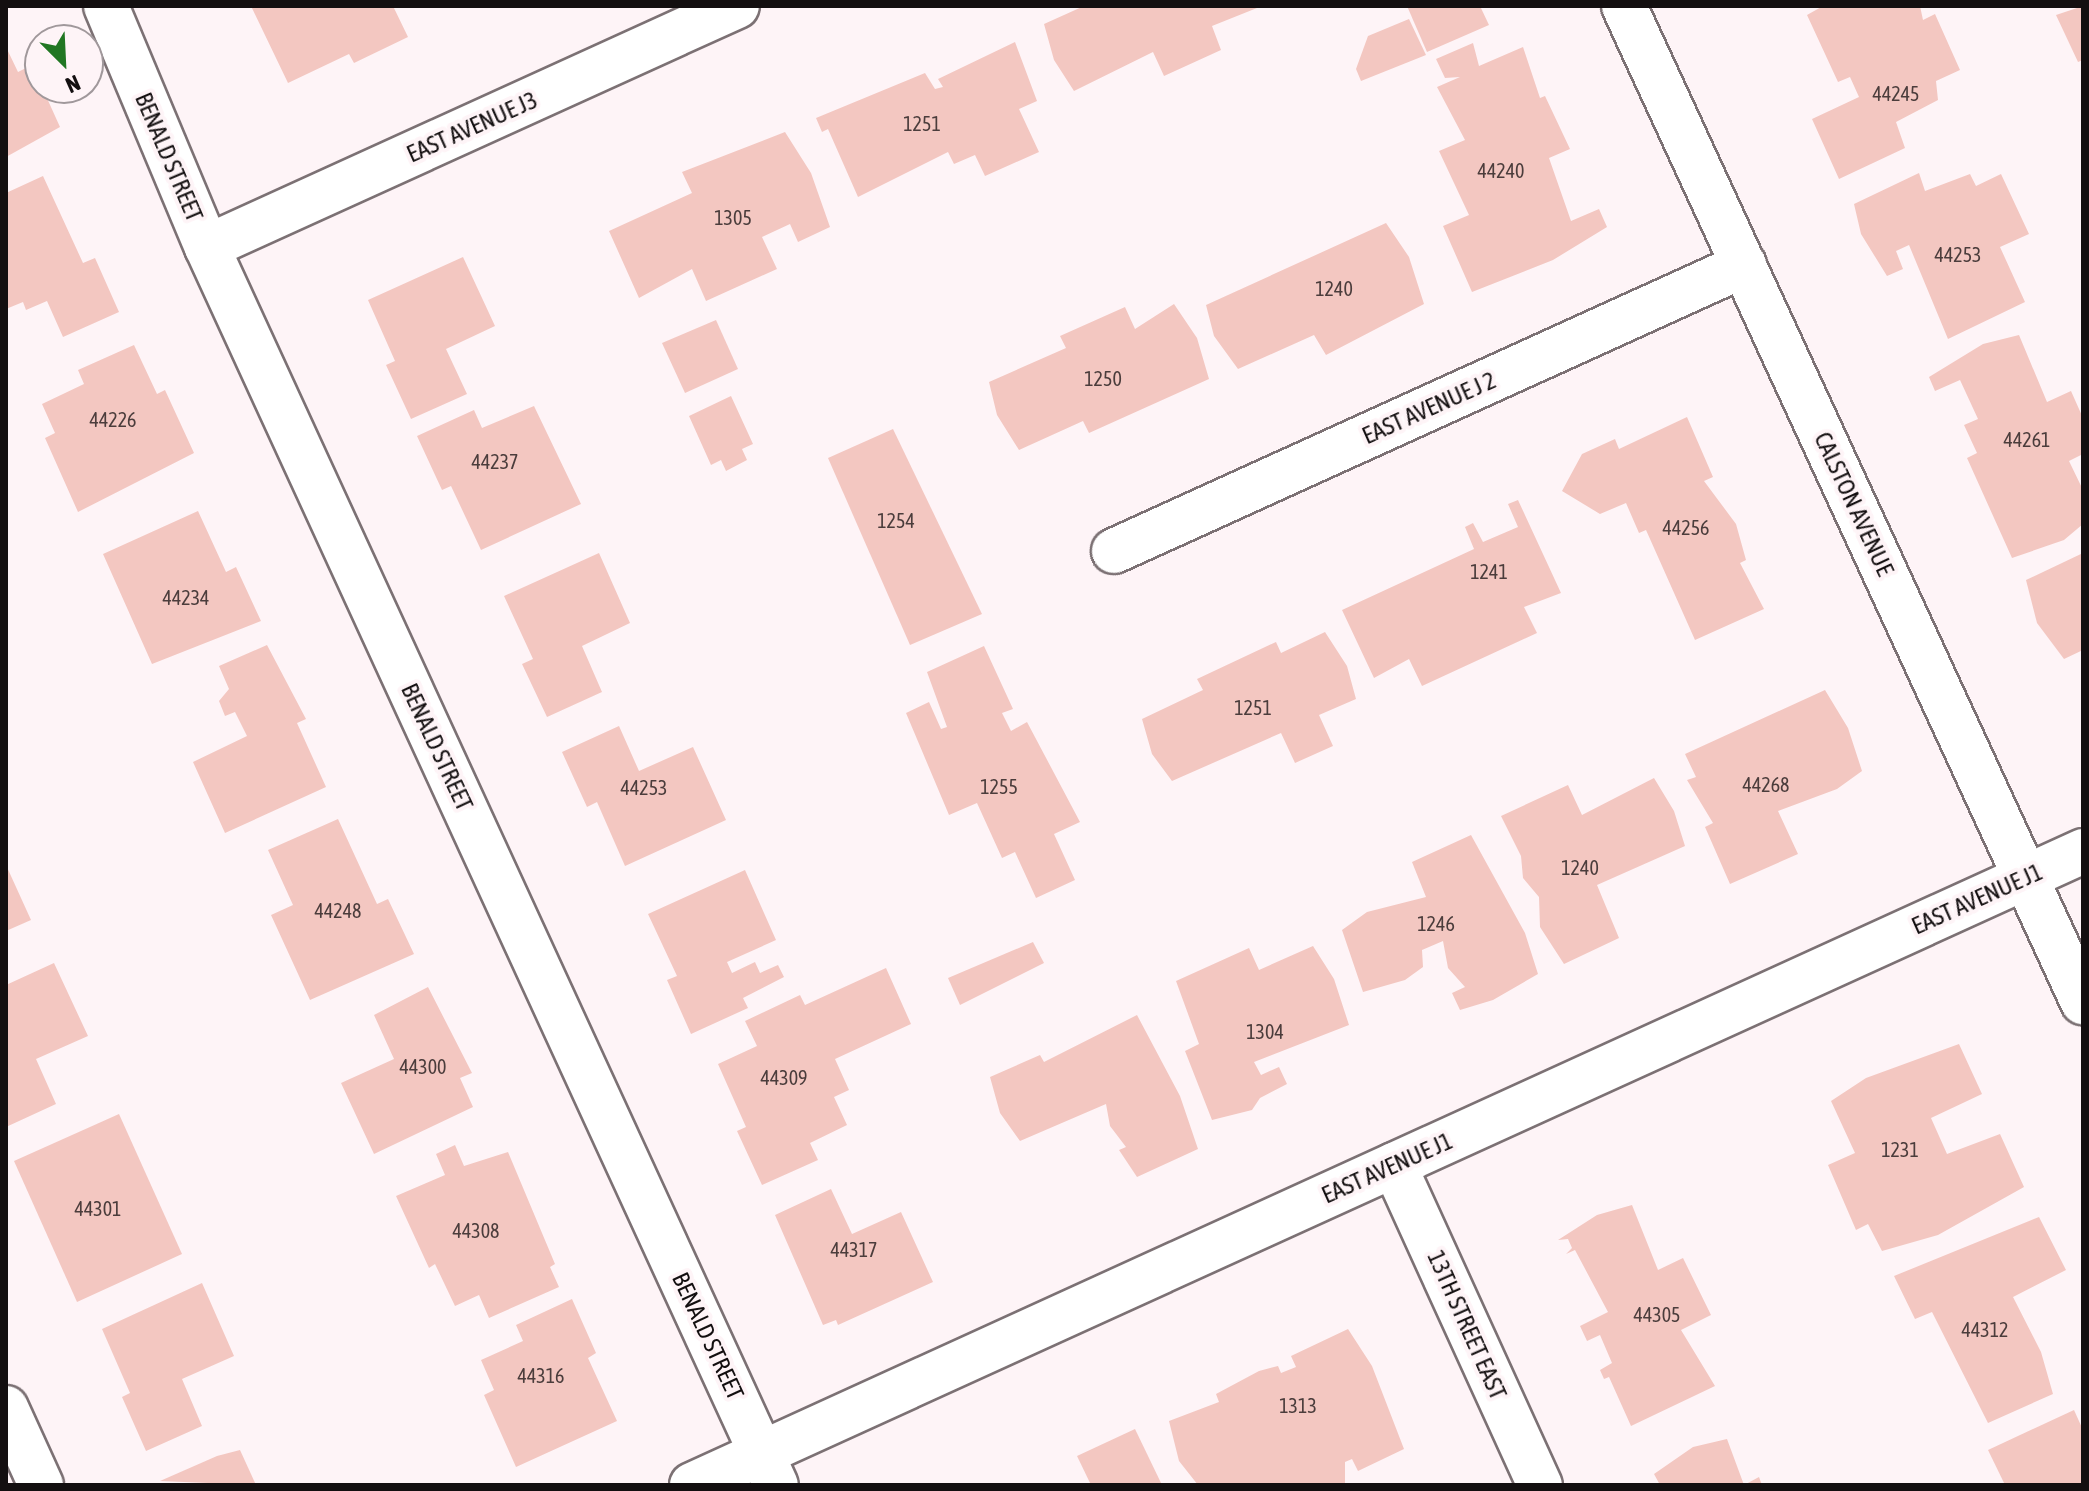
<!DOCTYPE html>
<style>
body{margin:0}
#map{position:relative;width:2089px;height:1491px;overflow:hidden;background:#fef4f7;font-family:"Asap Condensed",sans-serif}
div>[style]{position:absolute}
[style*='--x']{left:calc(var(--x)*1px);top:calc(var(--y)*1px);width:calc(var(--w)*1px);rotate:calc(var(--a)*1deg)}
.building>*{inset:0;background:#f3c7c1}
.roads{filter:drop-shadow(2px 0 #7c7174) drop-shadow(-2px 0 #7c7174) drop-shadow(0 2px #7c7174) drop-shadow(0 -2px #7c7174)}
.street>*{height:44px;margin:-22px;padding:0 22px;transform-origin:22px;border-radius:22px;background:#fff}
span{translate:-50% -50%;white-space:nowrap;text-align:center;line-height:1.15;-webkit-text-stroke:8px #fef4f7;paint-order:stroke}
.number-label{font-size:20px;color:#4b3d3c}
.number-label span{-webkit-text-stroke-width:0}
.street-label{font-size:24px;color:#130f10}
.frame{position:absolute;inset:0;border:8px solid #130f10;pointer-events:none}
.north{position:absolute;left:24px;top:24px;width:80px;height:80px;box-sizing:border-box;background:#fef4f7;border:2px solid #a0989b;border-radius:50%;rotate:156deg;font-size:22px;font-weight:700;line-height:32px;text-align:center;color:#130f10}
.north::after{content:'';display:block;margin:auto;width:28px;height:36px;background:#217723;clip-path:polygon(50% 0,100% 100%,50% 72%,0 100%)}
</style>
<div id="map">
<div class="building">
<div style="clip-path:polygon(251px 6px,393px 6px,408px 37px,354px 63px,349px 54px,288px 83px)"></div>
<div style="clip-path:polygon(1084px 6px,1262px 6px,1212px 26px,1221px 50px,1164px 76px,1153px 52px,1074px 91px,1054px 60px,1044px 24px)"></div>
<div style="clip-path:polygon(1407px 6px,1480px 6px,1489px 25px,1427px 52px)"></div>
<div style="clip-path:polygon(1823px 6px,1920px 6px,1923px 20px,1935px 14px,1960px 70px,1936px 81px,1938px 100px,1896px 122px,1905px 148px,1839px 179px,1812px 119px,1859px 97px,1850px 77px,1838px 82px,1807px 15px)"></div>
<div style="clip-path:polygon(2083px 6px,2083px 60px,2078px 62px,2056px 15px)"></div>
<div style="clip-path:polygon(1409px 19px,1426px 55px,1361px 81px,1356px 69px,1368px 36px)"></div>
<div style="clip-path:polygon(1015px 42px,1037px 101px,1019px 109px,1039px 152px,985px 176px,975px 155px,954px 164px,948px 152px,858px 197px,828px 129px,822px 132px,816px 118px,925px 73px,935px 89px,943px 87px,938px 79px)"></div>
<div style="clip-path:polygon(1473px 43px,1479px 66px,1523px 47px,1540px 98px,1545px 96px,1570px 149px,1549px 158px,1571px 221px,1599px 209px,1607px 227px,1553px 260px,1472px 292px,1443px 226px,1469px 215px,1439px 151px,1465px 140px,1437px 87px,1460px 77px,1445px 78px,1436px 59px)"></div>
<div style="clip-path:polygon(6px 47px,18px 72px,32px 65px,60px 127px,6px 157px)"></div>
<div style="clip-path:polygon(785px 132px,811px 173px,830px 227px,798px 242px,790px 224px,762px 237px,777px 269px,706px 301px,692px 269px,639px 298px,609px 231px,692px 193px,682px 172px)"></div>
<div style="clip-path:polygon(1919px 173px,1925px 191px,1970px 174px,1976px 186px,2001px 174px,2029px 234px,2000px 247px,2025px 302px,1948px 339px,1909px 245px,1896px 251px,1903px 269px,1887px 276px,1861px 234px,1854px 204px)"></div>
<div style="clip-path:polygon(43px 176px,83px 263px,95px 258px,119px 312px,63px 337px,47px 301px,26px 310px,23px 302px,6px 309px,6px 193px)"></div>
<div style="clip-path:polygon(1386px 223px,1409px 257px,1424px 304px,1326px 355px,1314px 335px,1238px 369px,1214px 336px,1206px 305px)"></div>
<div style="clip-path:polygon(463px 257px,495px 326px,446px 349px,467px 394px,411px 419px,386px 365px,395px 361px,368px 300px)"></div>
<div style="clip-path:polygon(1174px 304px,1197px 338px,1209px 379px,1089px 433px,1083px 421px,1019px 450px,997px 415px,989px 382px,1066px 348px,1060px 336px,1125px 307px,1135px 329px)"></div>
<div style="clip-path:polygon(716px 320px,738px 369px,685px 393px,662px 343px)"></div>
<div style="clip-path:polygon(2019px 335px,2047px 402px,2071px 391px,2083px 418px,2083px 454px,2069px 461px,2083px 490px,2083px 524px,2064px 540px,2012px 558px,1967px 458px,1977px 453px,1964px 425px,1978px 419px,1960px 380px,1935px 391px,1929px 377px,1983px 344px)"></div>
<div style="clip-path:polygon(134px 345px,157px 394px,165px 390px,194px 453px,78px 512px,45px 438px,55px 433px,42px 404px,84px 384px,78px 370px)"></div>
<div style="clip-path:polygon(731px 396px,753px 444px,742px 449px,747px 460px,726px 471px,721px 460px,711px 465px,689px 416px)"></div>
<div style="clip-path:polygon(534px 406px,581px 504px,481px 550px,451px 486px,442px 490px,417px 436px,474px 410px,482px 428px)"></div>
<div style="clip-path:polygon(1687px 417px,1713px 477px,1704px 481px,1736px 524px,1746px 560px,1740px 563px,1764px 609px,1695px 640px,1646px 530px,1639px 533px,1626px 503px,1600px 514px,1562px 491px,1582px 454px,1615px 439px,1619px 449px)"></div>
<div style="clip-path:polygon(893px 429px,982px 614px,910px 645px,828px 458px)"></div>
<div style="clip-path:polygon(1518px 500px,1561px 593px,1524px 607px,1537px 633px,1422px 686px,1409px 659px,1374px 678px,1342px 610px,1474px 549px,1465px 527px,1473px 523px,1483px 542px,1518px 527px,1508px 504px)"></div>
<div style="clip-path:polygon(198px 511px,226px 572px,236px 567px,261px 621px,152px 664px,103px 554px)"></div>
<div style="clip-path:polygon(599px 553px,630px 623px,582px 646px,602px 692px,547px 717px,522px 664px,533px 659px,504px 596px)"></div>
<div style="clip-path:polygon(2083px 553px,2083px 650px,2064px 659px,2037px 623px,2026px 580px)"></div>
<div style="clip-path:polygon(1325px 632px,1347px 666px,1356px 699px,1319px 715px,1333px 746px,1295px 763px,1281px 733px,1172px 781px,1152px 754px,1142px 719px,1203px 690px,1197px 679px,1276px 642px,1281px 653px)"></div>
<div style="clip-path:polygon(267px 645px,306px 719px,297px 723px,326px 787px,225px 833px,193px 762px,247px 736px,235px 712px,225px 716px,219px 701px,229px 689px,219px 666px)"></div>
<div style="clip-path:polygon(984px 646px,1013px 709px,1002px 713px,1011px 731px,1027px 722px,1080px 822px,1054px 834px,1075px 880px,1036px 898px,1015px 852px,1002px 858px,977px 803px,949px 815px,906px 713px,929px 702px,941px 729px,947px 727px,927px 672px)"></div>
<div style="clip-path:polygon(1825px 690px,1848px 728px,1862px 771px,1837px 789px,1778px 811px,1798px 854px,1730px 884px,1705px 827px,1713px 823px,1687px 780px,1696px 777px,1685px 754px)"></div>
<div style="clip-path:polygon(619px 726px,639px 771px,693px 747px,726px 820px,625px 866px,597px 802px,587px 807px,562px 752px)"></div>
<div style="clip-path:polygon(1654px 778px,1674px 811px,1685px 846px,1597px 885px,1619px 938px,1564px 964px,1540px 927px,1539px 897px,1523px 878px,1521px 856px,1501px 816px,1568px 785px,1582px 815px)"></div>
<div style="clip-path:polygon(338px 819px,377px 904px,388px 899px,414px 954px,310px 1000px,271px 915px,293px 905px,268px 850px)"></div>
<div style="clip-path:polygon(1471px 835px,1525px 933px,1538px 974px,1493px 1000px,1460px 1010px,1452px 993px,1465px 987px,1448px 968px,1443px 941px,1422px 950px,1423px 967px,1405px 980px,1363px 992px,1342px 930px,1367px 912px,1426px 897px,1412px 862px)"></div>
<div style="clip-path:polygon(6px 865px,31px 920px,6px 931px)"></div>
<div style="clip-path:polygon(745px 870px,776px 940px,727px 962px,732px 973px,755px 962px,760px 973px,778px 965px,784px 977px,743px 998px,748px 1008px,691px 1034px,667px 980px,677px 976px,648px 914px)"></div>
<div style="clip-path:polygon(1033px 942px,1044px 963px,960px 1005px,948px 978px)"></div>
<div style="clip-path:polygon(1313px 946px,1334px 979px,1349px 1025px,1254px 1062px,1261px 1075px,1279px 1067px,1287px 1084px,1260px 1098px,1252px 1110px,1212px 1120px,1185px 1051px,1199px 1044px,1176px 981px,1249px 948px,1259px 970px)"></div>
<div style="clip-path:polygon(54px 963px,88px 1036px,36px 1059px,56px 1104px,6px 1127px,6px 985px)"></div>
<div style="clip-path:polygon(886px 968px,911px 1024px,835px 1059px,849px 1090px,834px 1097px,847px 1125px,810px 1143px,818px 1160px,762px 1185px,737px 1131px,746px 1127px,718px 1064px,757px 1046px,745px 1021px,800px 995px,805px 1005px)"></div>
<div style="clip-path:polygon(428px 987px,472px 1073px,460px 1078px,473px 1107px,374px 1154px,341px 1083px,394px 1059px,374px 1015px)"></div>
<div style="clip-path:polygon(1137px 1015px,1180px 1096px,1198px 1149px,1137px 1177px,1119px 1150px,1126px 1147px,1110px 1126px,1106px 1104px,1020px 1141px,1000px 1113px,990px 1077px,1040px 1055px,1044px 1062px)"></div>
<div style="clip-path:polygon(1959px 1044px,1982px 1094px,1931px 1118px,1947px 1154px,2000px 1134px,2024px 1187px,1938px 1235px,1882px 1251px,1868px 1224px,1856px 1230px,1828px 1165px,1855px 1153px,1831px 1101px,1866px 1078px)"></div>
<div style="clip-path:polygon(119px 1114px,182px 1254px,77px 1302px,14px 1161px)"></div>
<div style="clip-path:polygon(455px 1145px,464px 1166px,508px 1152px,555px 1264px,550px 1267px,559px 1287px,489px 1318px,479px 1295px,455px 1306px,435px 1264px,429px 1268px,396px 1196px,445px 1175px,436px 1154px)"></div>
<div style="clip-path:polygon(831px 1189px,852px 1234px,901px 1212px,933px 1282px,838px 1325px,836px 1320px,823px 1325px,775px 1215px)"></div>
<div style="clip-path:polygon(1632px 1205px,1658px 1270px,1683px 1258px,1711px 1315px,1681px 1330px,1715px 1386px,1631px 1426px,1609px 1377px,1604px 1379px,1600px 1370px,1612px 1363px,1600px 1335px,1587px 1341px,1580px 1326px,1608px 1312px,1575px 1250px,1566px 1254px,1572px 1248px,1568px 1239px,1558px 1240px,1597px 1215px)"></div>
<div style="clip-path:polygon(2039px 1217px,2066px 1270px,2013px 1297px,2041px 1352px,2053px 1394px,1988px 1423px,1932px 1312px,1915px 1319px,1894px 1276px)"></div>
<div style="clip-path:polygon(202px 1283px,234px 1356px,182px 1379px,202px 1426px,146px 1451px,122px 1397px,130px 1393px,102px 1329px)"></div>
<div style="clip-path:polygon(572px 1299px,596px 1353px,588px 1358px,617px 1421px,516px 1467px,484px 1395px,494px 1390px,481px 1360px,523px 1341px,516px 1325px)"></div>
<div style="clip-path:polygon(1348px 1329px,1372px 1366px,1404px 1449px,1358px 1471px,1352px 1459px,1345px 1462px,1345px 1485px,1198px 1485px,1179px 1461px,1169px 1421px,1219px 1402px,1216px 1394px,1259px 1371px,1278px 1366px,1281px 1373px,1296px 1367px,1291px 1356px)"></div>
<div style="clip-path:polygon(2074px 1410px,2083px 1430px,2083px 1485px,2005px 1485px,1988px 1450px)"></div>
<div style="clip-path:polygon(1135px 1429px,1162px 1485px,1091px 1485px,1077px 1456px)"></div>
<div style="clip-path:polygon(1727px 1439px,1744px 1485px,1759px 1477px,1762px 1485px,1660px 1485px,1654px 1474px,1693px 1447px)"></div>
<div style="clip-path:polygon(240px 1450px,256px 1485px,160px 1481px,217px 1456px)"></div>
</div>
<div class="roads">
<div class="street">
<div style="--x:106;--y:6;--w:261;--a:67.3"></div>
<div style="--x:207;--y:247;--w:1362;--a:65.32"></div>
<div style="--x:1624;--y:6;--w:1097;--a:65.26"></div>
<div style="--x:207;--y:247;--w:582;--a:-24.45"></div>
<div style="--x:1114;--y:551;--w:692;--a:-24.42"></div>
<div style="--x:1394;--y:1165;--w:352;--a:65.5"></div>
<div style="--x:6;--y:1408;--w:85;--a:65.6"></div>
<div style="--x:692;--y:1485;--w:1529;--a:-24.5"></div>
</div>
</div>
<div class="number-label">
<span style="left:1896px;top:93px">44245</span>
<span style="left:922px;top:123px">1251</span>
<span style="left:1501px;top:170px">44240</span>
<span style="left:733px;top:217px">1305</span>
<span style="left:1958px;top:254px">44253</span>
<span style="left:1334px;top:288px">1240</span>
<span style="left:1103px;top:378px">1250</span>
<span style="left:113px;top:419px">44226</span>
<span style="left:2027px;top:439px">44261</span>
<span style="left:495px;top:461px">44237</span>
<span style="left:896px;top:520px">1254</span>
<span style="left:1686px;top:527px">44256</span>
<span style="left:1489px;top:571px">1241</span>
<span style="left:186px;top:597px">44234</span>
<span style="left:1253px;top:707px">1251</span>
<span style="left:1766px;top:784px">44268</span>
<span style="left:999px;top:786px">1255</span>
<span style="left:644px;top:787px">44253</span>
<span style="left:1580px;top:867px">1240</span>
<span style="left:338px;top:910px">44248</span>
<span style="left:1436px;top:923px">1246</span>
<span style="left:1265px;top:1031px">1304</span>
<span style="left:423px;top:1066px">44300</span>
<span style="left:784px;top:1077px">44309</span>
<span style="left:1900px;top:1149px">1231</span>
<span style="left:98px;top:1208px">44301</span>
<span style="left:476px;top:1230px">44308</span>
<span style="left:854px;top:1249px">44317</span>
<span style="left:1657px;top:1314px">44305</span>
<span style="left:1985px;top:1329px">44312</span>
<span style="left:541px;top:1375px">44316</span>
<span style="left:1298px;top:1405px">1313</span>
</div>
<div class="street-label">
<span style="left:472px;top:127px;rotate:-24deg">EAST AVENUE J3</span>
<span style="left:169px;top:157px;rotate:67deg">BENALD STREET</span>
<span style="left:1429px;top:408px;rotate:-24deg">EAST AVENUE J 2</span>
<span style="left:1854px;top:504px;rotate:65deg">CALSTON AVENUE</span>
<span style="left:437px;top:747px;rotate:65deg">BENALD STREET</span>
<span style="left:1977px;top:899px;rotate:-24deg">EAST AVENUE J1</span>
<span style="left:1387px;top:1168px;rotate:-24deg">EAST AVENUE J1</span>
<span style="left:1467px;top:1325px;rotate:66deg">13TH STREET EAST</span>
<span style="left:708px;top:1336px;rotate:65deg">BENALD STREET</span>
</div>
<div class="frame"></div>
<div class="north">N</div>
</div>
